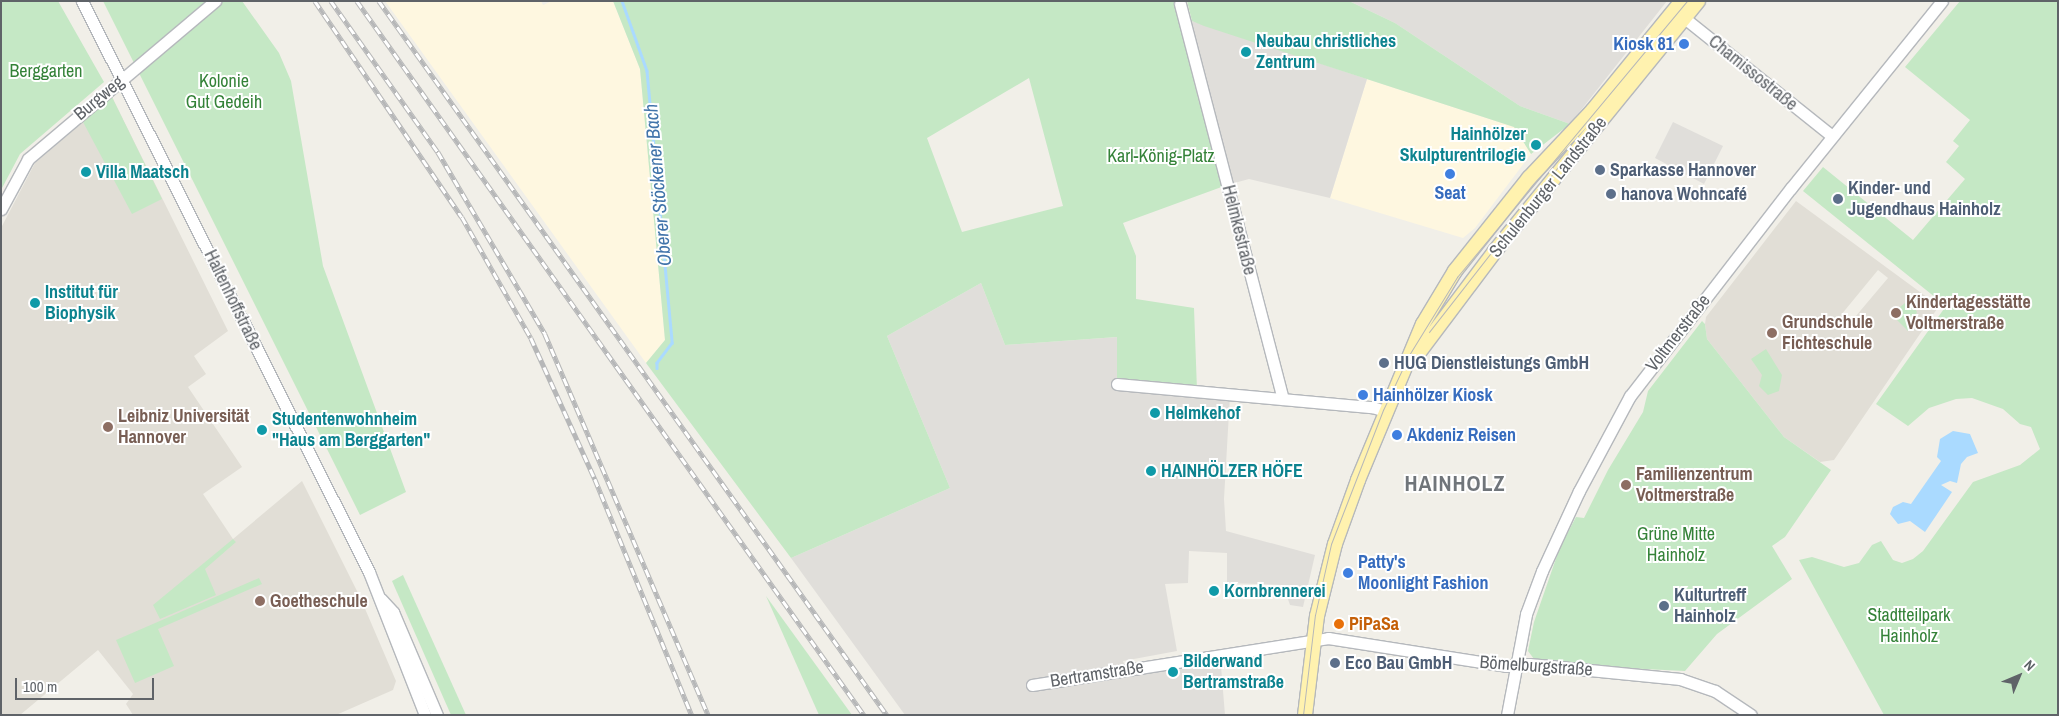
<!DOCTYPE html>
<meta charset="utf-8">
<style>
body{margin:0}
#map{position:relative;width:2059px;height:716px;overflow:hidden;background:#f1efe8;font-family:"Archivo Narrow",sans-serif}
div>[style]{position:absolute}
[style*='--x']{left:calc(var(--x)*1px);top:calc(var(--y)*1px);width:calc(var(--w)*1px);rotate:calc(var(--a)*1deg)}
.commercial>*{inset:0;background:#fef7e0}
.industrial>*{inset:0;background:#e0deda}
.education>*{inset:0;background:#e1ded6}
.green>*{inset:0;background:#c5e8c5}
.water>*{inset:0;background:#aadaff}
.stream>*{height:2.5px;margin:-1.25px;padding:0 1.25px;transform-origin:1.25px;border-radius:1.25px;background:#aadaff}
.roads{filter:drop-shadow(1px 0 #b5b8bc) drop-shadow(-1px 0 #b5b8bc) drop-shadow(0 1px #b5b8bc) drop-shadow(0 -1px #b5b8bc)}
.minor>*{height:11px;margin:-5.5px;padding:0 5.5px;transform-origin:5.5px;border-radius:5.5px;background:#fff}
.major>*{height:14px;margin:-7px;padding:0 7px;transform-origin:7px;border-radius:7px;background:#fff2af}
.tram>*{height:1px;margin:-0.5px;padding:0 0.5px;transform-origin:0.5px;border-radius:0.5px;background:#b6b7b8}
.rail>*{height:4.5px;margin-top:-2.25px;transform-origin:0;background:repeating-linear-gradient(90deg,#fff 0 8px,#b6b7b8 0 16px);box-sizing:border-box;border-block:1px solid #b6b7b8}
.dots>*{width:14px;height:14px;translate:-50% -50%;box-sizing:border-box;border:2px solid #fff;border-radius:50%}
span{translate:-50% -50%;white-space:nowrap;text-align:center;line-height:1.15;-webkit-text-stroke:4px #fff;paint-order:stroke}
.culture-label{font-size:18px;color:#0d838f;font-weight:700}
.left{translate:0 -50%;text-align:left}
.right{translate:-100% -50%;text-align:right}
.shop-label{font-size:18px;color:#366cbe;font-weight:700}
.park-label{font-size:18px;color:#348238}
.street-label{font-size:18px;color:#5f6368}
.service-label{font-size:18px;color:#4e5e75;font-weight:700}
.education-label{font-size:18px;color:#785e54;font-weight:700}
.food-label{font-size:18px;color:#c56008;font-weight:700}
.water-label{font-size:19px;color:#4174aa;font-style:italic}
.district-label{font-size:22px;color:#70757a;font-weight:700;letter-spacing:1px}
.frame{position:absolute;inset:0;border:2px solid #5f6368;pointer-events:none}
.north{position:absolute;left:1994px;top:651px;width:50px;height:50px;-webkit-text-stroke:4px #fff;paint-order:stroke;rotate:45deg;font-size:14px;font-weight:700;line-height:20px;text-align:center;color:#5f6368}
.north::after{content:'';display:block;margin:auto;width:18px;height:22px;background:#5f6368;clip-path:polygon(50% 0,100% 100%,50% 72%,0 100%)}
.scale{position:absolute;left:15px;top:678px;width:139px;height:22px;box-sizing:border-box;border:2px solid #5f6368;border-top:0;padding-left:6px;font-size:15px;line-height:18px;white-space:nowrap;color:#5f6368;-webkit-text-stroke:4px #fff;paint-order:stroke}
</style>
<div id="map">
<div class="commercial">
<div style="clip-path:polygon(385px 1px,541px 1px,543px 5px,552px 1px,613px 1px,640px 69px,665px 340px,646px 363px)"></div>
<div style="clip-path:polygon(1367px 79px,1514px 127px,1531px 154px,1475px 228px,1463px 238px,1330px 198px)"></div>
</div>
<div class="industrial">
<div style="clip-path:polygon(1349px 1px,1667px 1px,1570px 124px,1520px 106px,1395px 23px)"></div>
<div style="clip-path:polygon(1192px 21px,1367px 79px,1330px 198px,1249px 179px,1227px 185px,1193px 53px)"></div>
<div style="clip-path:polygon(1673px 122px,1723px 146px,1704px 184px,1655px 158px)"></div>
<div style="clip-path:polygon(981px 283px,1005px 345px,1118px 337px,1117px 384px,1230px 395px,1224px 499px,1226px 531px,1315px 555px,1303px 607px,1290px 605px,1283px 585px,1227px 583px,1227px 553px,1189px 551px,1188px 583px,1165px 584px,1177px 651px,1123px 661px,1126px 669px,1220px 654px,1225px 715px,905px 715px,791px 558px,950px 488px,887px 336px)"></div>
</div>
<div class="education">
<div style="clip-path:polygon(112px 97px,228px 331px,194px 356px,206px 374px,188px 387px,242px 467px,203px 494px,233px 539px,302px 481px,360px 597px,396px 681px,393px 690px,336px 715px,133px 715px,126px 704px,133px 694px,98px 650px,20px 715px,1px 715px,1px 228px,35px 163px)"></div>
<div style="clip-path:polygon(evenodd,1796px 201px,1939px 306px,1834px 460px,1820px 462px,1784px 437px,1707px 339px,1705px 324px,1706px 317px,1796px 201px,1878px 270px,1888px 278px,1850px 323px,1841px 315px,1878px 270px)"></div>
</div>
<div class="green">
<div style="clip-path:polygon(1px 1px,58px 1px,104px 82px,20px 154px,1px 190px)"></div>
<div style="clip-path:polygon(103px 1px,242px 1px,279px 53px,291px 81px,323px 266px,406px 492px,360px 515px)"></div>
<div style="clip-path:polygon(evenodd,613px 1px,1174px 1px,1199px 102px,1227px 185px,1123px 223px,1136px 256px,1136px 299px,1194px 308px,1197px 390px,1117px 384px,1117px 337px,1005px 345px,981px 283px,887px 336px,950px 488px,791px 558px,646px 363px,665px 340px,640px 69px,613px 1px,1029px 78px,1063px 206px,962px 232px,927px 138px,1029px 78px)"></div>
<div style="clip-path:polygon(1187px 1px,1349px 1px,1395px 23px,1520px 106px,1570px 124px,1531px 154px,1514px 127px,1204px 26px,1192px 21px)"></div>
<div style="clip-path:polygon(1960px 1px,2058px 1px,2058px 715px,1884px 715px,1799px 560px,1812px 557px,1844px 567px,1859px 563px,1872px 545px,1881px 541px,1893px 560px,1902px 563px,1913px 559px,1923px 551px,1973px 482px,2020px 465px,2040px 449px,2031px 427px,2020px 424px,2003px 409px,1972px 398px,1956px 399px,1929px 408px,1908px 426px,1876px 404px,1946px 306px,1803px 191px,1823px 167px,1913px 240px,1965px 179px,1946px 162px,1959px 146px,1953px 141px,1970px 120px,1905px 67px)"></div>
<div style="clip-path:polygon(112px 97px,162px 199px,132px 214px,83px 122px)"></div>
<div style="clip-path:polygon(1905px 303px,1914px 307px,1917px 312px,1908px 331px,1896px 319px,1895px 311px)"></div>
<div style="clip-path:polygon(1702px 321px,1705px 324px,1707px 339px,1784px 437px,1831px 470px,1785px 537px,1772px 546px,1792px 579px,1717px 634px,1685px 671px,1604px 667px,1534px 659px,1528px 651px,1534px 622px,1560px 547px,1576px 517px,1584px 518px,1608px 470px,1643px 412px,1648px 391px)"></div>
<div style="clip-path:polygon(1766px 349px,1782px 375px,1779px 391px,1768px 395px,1759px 386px,1762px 375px,1751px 359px)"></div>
<div style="clip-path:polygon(233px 539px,236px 542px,205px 569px,216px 595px,160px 619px,153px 605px)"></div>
<div style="clip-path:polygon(403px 575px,466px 715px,451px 715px,392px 581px)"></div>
<div style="clip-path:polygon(259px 578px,262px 584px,158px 629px,174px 666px,135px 683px,116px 640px)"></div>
<div style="clip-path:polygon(766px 596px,847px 708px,852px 715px,819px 715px)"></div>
</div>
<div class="water">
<div style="clip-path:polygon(1953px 431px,1970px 434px,1978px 453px,1967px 457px,1961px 464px,1957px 483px,1950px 481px,1941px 485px,1952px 492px,1925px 532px,1910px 521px,1898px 524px,1890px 514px,1893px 507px,1903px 502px,1911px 504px,1941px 461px,1937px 457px,1940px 439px)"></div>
</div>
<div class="stream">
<div style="--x:622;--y:1;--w:74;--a:70.3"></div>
<div style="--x:647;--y:71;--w:273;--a:84.7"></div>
<div style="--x:672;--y:343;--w:25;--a:127"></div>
<div style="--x:657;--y:363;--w:5;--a:90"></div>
</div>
<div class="roads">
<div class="minor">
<div style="--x:82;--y:1;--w:639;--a:63.31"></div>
<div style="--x:369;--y:572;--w:154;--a:68.6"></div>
<div style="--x:1180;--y:4;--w:408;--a:75.4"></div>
<div style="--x:1678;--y:13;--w:197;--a:38.6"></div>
<div style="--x:1;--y:209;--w:57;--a:-61.6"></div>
<div style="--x:28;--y:159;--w:245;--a:-40.2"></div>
<div style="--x:1117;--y:384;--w:256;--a:5.2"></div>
<div style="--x:1372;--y:407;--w:14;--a:17"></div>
<div style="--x:381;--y:599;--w:18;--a:47"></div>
<div style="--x:393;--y:612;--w:112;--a:66.9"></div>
<div style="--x:1032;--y:685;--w:300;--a:-9"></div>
<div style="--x:1328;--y:638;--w:180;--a:8.9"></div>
<div style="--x:1506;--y:666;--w:23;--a:-5"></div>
<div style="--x:1529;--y:664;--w:152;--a:5.7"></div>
<div style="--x:1680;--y:679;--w:37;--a:19"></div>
<div style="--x:1715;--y:691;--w:43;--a:33.7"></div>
<div style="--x:1507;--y:715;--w:103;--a:-79.3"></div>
<div style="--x:1526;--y:614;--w:46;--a:-69.6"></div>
<div style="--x:1542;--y:571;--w:88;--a:-65.2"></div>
<div style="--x:1579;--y:491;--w:108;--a:-61.8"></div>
<div style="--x:1630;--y:396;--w:263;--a:-52.3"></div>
<div style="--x:1791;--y:188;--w:240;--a:-51.1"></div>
</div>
<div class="major">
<div style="--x:1414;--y:359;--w:135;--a:-53.1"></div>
<div style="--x:1495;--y:251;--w:322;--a:-50.9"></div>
<div style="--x:1305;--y:715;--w:100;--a:-83.1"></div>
<div style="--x:1317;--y:616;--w:74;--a:-76"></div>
<div style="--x:1335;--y:544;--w:68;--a:-70.2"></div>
<div style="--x:1358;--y:480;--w:169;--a:-67.4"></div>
<div style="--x:1423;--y:324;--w:62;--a:-58.9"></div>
<div style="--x:1455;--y:271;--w:119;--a:-51.5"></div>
<div style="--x:1529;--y:178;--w:93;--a:-46.7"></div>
<div style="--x:1593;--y:110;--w:141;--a:-50.8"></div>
</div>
</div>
<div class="tram">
<div style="--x:1429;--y:332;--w:245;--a:-52"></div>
<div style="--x:1303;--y:715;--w:101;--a:-83.2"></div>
<div style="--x:1315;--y:615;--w:73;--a:-77.3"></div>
<div style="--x:1331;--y:544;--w:144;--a:-68.8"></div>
<div style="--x:1383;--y:410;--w:61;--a:-64.7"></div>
<div style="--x:1409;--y:355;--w:92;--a:-58.4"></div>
<div style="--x:1457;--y:277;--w:359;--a:-50.2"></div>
</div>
<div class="rail">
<div style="--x:315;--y:1;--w:261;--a:55.8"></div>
<div style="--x:462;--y:217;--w:139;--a:60.3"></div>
<div style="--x:531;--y:338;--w:155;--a:65.6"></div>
<div style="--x:595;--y:479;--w:255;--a:67.7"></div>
<div style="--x:331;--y:1;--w:185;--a:54.7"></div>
<div style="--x:438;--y:152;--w:211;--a:59.5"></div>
<div style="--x:545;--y:334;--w:414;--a:66.8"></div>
<div style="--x:357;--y:1;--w:876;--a:54.62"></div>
<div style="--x:379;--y:1;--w:876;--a:54.57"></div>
</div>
<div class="dots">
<div style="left:1684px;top:44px;background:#3f7fe0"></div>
<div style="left:1246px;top:52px;background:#0f9aa8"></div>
<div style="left:1536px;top:145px;background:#0f9aa8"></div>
<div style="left:1600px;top:170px;background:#5c6f8a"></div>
<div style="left:86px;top:172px;background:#0f9aa8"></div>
<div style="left:1450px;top:174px;background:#3f7fe0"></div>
<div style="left:1611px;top:194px;background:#5c6f8a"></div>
<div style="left:1838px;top:199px;background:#5c6f8a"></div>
<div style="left:35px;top:303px;background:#0f9aa8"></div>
<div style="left:1896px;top:313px;background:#8d6e63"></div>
<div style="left:1772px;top:333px;background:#8d6e63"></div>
<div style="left:1384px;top:363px;background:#5c6f8a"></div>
<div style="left:1363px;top:395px;background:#3f7fe0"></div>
<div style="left:1155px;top:413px;background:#0f9aa8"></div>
<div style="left:108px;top:427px;background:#8d6e63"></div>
<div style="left:262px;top:430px;background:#0f9aa8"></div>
<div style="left:1397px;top:435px;background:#3f7fe0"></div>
<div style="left:1151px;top:471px;background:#0f9aa8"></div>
<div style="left:1626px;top:485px;background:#8d6e63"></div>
<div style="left:1348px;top:573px;background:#3f7fe0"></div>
<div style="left:1214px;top:591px;background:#0f9aa8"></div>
<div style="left:260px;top:601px;background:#8d6e63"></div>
<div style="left:1664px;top:606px;background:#5c6f8a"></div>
<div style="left:1339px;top:624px;background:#e8710a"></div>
<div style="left:1335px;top:663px;background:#5c6f8a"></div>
<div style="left:1173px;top:672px;background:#0f9aa8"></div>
</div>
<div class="culture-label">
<span class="left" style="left:1256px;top:52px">Neubau christliches<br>Zentrum</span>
<span class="right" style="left:1526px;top:145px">Hainhölzer<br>Skulpturentrilogie</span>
<span class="left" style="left:96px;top:172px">Villa Maatsch</span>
<span class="left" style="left:45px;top:303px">Institut für<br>Biophysik</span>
<span class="left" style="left:1165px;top:413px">Helmkehof</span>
<span class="left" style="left:272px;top:430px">Studentenwohnheim<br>"Haus am Berggarten"</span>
<span class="left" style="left:1161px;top:471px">HAINHÖLZER HÖFE</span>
<span class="left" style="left:1224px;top:591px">Kornbrennerei</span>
<span class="left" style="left:1183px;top:672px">Bilderwand<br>Bertramstraße</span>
</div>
<div class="shop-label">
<span class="right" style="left:1674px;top:44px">Kiosk 81</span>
<span style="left:1450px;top:193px">Seat</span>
<span class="left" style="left:1373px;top:395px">Hainhölzer Kiosk</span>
<span class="left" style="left:1407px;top:435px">Akdeniz Reisen</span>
<span class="left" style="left:1358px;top:573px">Patty's<br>Moonlight Fashion</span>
</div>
<div class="park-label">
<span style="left:46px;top:71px">Berggarten</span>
<span style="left:224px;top:92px">Kolonie<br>Gut Gedeih</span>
<span style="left:1161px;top:156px">Karl-König-Platz</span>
<span style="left:1676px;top:545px">Grüne Mitte<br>Hainholz</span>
<span style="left:1909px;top:626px">Stadtteilpark<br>Hainholz</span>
</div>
<div class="street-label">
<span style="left:1753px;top:73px;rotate:39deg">Chamissostraße</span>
<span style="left:99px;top:98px;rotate:-40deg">Burgweg</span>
<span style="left:1548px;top:187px;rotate:-51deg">Schulenburger Landstraße</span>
<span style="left:1239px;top:230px;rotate:76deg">Helmkestraße</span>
<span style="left:233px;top:300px;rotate:64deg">Haltenhoffstraße</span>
<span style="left:1678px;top:333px;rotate:-52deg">Voltmerstraße</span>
<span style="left:1536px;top:666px;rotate:4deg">Bömelburgstraße</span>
<span style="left:1097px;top:674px;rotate:-9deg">Bertramstraße</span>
</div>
<div class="service-label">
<span class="left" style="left:1610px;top:170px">Sparkasse Hannover</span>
<span class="left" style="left:1848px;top:199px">Kinder- und<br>Jugendhaus Hainholz</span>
<span class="left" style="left:1621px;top:194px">hanova Wohncafé</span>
<span class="left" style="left:1394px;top:363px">HUG Dienstleistungs GmbH</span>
<span class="left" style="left:1674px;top:606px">Kulturtreff<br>Hainholz</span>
<span class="left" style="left:1345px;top:663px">Eco Bau GmbH</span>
</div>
<div class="education-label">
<span class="left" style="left:1906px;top:313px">Kindertagesstätte<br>Voltmerstraße</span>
<span class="left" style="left:1782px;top:333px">Grundschule<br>Fichteschule</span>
<span class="left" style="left:118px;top:427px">Leibniz Universität<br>Hannover</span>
<span class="left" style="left:1636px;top:485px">Familienzentrum<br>Voltmerstraße</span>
<span class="left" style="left:270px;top:601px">Goetheschule</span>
</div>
<div class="food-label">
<span class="left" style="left:1349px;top:624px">PiPaSa</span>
</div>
<div class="water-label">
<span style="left:658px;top:185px;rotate:-95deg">Oberer Stöckener Bach</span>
</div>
<div class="district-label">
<span style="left:1455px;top:484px">HAINHOLZ</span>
</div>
<div class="frame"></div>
<div class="north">N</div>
<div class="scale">100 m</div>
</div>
